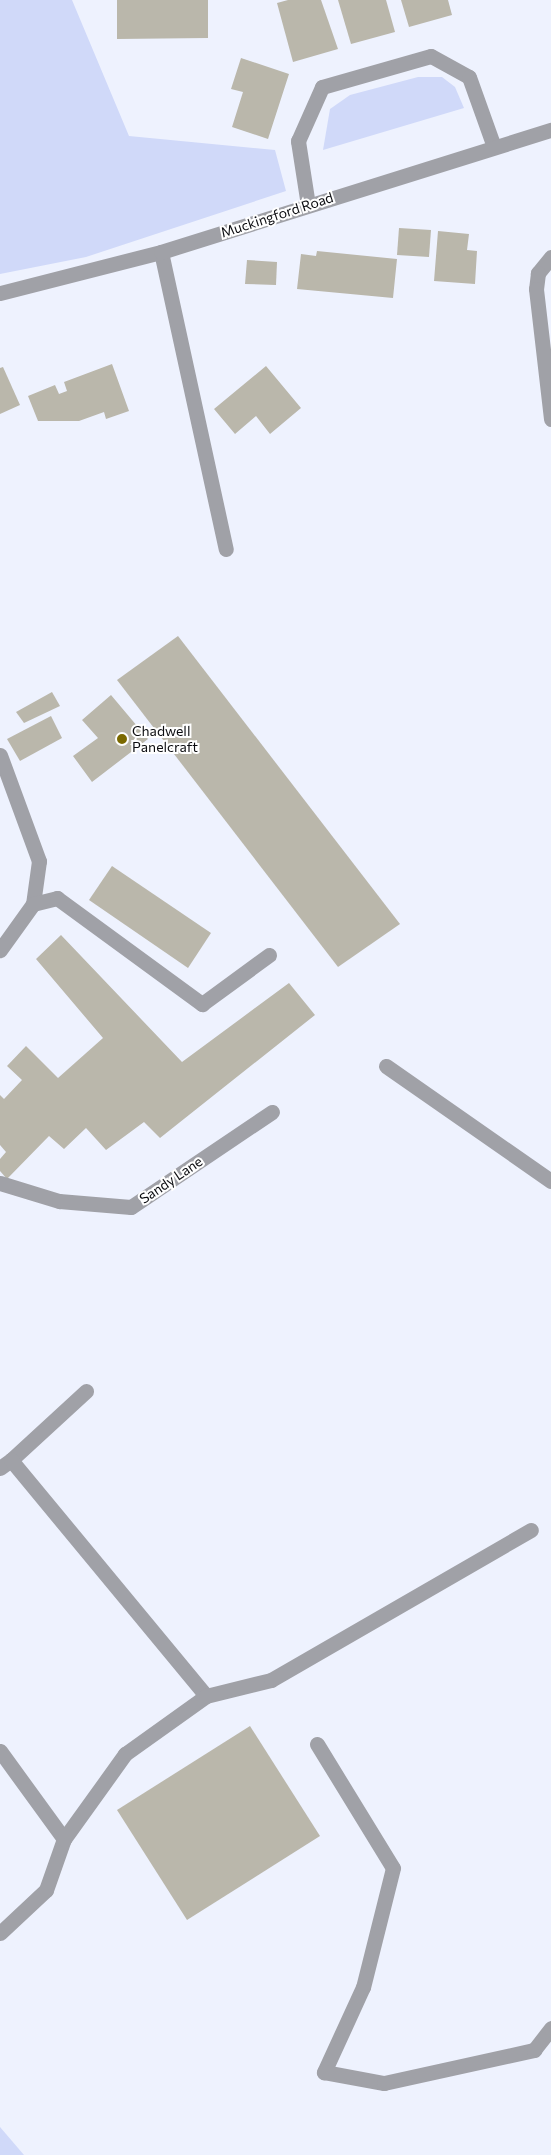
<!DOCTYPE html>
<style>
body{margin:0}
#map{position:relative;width:551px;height:2155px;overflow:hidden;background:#eef2fe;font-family:Commissioner,sans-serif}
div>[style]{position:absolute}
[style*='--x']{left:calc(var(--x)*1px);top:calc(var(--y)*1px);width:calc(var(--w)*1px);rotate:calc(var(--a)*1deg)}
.green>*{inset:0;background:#d0d9f9}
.building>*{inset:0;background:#bab7ab}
.lane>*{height:15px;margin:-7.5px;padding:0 7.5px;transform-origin:7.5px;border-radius:7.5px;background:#a0a1a7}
.street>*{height:15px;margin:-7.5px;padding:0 7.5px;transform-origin:7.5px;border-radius:7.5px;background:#a0a1a7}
.dots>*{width:14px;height:14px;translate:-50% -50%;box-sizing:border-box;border:2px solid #fff;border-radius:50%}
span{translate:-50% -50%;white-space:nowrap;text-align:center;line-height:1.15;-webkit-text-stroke:4px #fff;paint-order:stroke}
.street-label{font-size:14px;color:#0b0c10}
.poi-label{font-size:14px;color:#0b0c10}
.left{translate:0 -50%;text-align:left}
</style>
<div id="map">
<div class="green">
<div style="clip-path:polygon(0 0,72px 0,129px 136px,275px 150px,286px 191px,86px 257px,0 274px)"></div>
<div style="clip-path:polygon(418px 77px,442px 77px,455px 87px,464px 108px,323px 150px,330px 109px,350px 95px)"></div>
<div style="clip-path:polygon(0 2127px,24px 2155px,0 2155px)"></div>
</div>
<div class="building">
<div style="clip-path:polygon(117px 0,208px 0,208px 38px,117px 39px)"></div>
<div style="clip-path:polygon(288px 0,321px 0,338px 49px,293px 62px,277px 3px)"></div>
<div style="clip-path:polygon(338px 0,386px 0,395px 32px,351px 44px)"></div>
<div style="clip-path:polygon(401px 0,448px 0,452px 15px,409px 27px)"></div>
<div style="clip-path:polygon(241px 58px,289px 74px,268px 139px,232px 127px,243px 92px,231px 89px)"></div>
<div style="clip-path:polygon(399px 228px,431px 230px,429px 257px,397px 255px)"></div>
<div style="clip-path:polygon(438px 231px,469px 234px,467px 250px,477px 251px,475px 284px,434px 281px)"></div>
<div style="clip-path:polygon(317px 251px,397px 259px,393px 298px,297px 289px,301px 254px,316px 256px)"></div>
<div style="clip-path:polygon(247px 260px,277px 262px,276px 285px,245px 284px)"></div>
<div style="clip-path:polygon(112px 364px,129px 411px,106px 419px,104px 412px,79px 421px,38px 421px,28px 396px,55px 385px,59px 394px,67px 391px,64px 382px)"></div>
<div style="clip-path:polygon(266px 366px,301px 408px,270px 434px,256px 416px,235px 434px,214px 409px)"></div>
<div style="clip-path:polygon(3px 367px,20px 405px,0 414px,0 368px)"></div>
<div style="clip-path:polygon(178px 636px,400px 924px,338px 967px,117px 680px)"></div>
<div style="clip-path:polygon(52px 692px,60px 706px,24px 723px,16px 712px)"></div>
<div style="clip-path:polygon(111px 695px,148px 739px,92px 782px,73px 756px,98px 738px,82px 720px)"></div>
<div style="clip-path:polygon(51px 716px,62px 738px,20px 761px,7px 739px)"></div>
<div style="clip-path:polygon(112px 866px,211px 933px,188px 968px,89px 900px)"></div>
<div style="clip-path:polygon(61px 935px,182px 1062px,289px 983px,315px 1015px,160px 1138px,144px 1122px,106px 1150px,86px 1128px,64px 1149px,49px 1136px,7px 1179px,0 1171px,0 1159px,6px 1152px,0 1145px,0 1095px,4px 1099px,22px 1080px,7px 1066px,26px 1046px,58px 1078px,103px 1038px,36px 959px)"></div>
<div style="clip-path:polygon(250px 1726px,320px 1836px,187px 1920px,117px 1810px)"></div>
</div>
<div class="lane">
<div style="--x:161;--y:252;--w:304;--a:77.7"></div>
<div style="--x:551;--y:257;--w:21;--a:129"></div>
<div style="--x:538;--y:273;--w:16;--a:97"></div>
<div style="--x:536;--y:289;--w:131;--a:83.4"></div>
<div style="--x:0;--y:755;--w:113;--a:69.8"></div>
<div style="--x:39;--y:861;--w:43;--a:97.9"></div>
<div style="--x:33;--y:904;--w:57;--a:125.7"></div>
<div style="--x:33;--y:904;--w:25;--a:-14"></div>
<div style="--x:57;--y:898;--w:180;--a:36.2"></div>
<div style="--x:202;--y:1004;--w:83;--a:-36.2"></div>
<div style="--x:386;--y:1066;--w:201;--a:34.9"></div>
<div style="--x:0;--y:1183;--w:62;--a:17"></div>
<div style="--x:59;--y:1201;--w:72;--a:4.8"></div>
<div style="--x:131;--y:1207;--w:170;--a:-34"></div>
<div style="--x:11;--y:1460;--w:102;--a:-42.6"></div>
<div style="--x:0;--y:1468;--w:14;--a:-36"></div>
<div style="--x:11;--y:1460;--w:306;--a:50.4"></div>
<div style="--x:317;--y:1744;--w:145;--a:58.5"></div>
<div style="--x:393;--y:1868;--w:123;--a:104.1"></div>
<div style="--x:363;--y:1987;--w:94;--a:114.6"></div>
<div style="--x:324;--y:2072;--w:61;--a:10.4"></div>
<div style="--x:384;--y:2083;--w:154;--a:-12.4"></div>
<div style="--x:534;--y:2050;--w:28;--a:-52"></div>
<div style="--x:0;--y:1751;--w:109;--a:54"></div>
<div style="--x:0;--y:1933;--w:63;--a:-43.1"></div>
<div style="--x:46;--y:1890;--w:54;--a:-70.6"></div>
<div style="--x:64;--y:1839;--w:105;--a:-54.3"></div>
<div style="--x:125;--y:1754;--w:100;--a:-35.6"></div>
<div style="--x:206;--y:1696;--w:67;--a:-13.8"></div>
<div style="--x:271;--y:1680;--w:300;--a:-30"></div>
</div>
<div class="street">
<div style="--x:308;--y:205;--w:65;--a:-98.9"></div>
<div style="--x:298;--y:141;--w:59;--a:-66"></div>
<div style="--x:322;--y:87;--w:113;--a:-15.9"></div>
<div style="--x:431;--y:56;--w:43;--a:28.9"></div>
<div style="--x:469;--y:77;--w:74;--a:70.3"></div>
<div style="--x:0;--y:293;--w:166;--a:-14.3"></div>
<div style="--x:161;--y:252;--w:409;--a:-17.4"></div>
</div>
<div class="dots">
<div style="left:122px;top:739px;background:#7b6900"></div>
</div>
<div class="street-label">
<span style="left:277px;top:215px;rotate:-18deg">Muckingford Road</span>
<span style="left:171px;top:1180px;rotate:-34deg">Sandy Lane</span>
</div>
<div class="poi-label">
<span class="left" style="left:132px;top:739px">Chadwell<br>Panelcraft</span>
</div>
</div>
